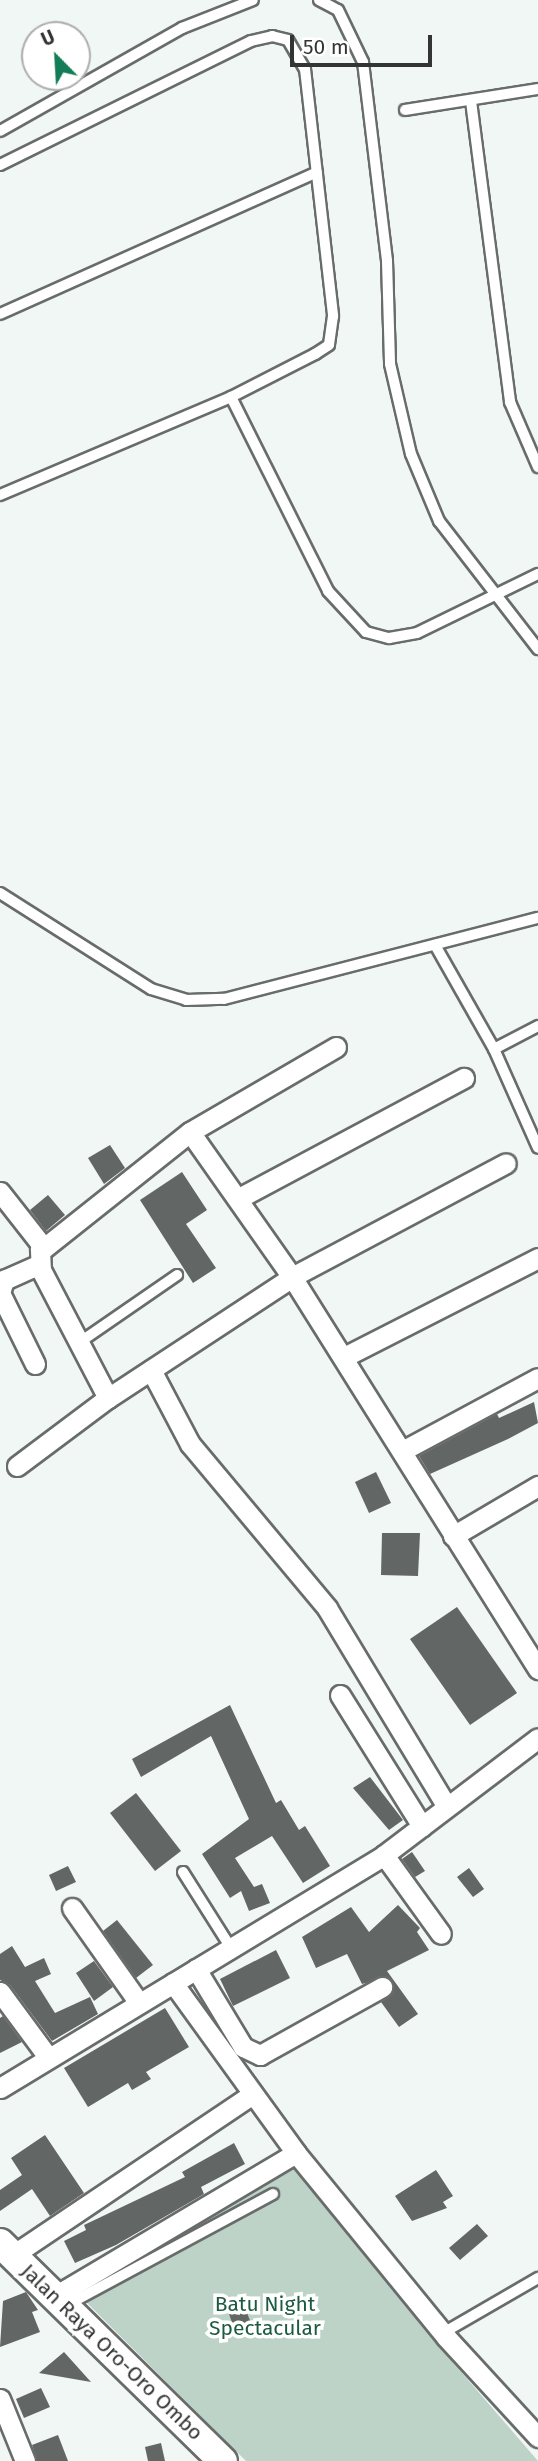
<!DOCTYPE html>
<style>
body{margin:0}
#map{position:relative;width:538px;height:2461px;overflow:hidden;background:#f1f7f4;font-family:"Fira Sans",sans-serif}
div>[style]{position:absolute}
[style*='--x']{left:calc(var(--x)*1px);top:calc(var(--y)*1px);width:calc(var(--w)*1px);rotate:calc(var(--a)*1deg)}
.green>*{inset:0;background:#bdd3c8}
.building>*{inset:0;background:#626765}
.roads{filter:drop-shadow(2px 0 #686c6a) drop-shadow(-2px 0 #686c6a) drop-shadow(0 2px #686c6a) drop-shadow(0 -2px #686c6a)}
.service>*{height:10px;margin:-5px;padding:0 5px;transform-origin:5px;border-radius:5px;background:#fff}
.minor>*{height:19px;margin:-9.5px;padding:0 9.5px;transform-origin:9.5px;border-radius:9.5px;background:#fff}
.secondary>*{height:28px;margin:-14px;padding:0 14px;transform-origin:14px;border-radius:14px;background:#fff}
span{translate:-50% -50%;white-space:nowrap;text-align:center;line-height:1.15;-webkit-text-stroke:7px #fff;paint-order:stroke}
.park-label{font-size:21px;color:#1c5a41}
.street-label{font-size:21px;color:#333533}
.north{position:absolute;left:21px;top:21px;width:70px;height:70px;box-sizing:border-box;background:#fff;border:2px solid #adaead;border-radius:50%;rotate:336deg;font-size:19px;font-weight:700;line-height:28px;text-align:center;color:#333533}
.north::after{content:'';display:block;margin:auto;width:24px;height:32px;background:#137d57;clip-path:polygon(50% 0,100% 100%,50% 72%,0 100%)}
.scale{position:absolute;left:290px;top:35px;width:142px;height:32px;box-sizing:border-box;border:4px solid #333533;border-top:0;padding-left:9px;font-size:21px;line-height:24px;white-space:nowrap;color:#333533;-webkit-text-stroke:5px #fff;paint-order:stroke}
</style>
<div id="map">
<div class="green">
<div style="clip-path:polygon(292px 2166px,424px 2329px,538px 2461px,246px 2461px,76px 2292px)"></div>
</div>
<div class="building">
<div style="clip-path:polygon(110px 1145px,125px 1168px,104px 1184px,88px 1158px)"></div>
<div style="clip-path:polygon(182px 1172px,207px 1210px,186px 1224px,216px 1268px,193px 1283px,140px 1200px)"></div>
<div style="clip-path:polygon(48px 1195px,65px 1215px,46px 1231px,30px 1210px)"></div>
<div style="clip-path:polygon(534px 1402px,538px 1423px,508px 1439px,430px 1474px,419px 1456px,497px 1414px,499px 1418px)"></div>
<div style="clip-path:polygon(376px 1472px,391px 1503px,369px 1513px,355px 1482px)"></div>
<div style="clip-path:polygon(382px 1533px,420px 1533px,418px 1576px,381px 1575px)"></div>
<div style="clip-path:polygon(457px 1607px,517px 1693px,470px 1725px,410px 1639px)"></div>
<div style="clip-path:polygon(230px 1705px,276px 1803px,281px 1800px,299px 1830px,305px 1826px,330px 1866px,303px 1883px,272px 1836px,235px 1858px,254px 1887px,262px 1884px,270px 1903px,249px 1911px,241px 1891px,230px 1898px,202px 1854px,249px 1819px,211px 1736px,141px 1777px,132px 1759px)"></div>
<div style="clip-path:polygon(370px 1777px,403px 1820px,389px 1830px,353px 1788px)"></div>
<div style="clip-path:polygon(136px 1793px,181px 1851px,155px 1871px,110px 1813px)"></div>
<div style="clip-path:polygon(412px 1852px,425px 1871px,415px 1877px,402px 1859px)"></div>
<div style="clip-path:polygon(68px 1866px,76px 1882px,56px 1891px,49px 1875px)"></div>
<div style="clip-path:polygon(469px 1868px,484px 1889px,473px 1897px,457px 1877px)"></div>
<div style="clip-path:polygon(398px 1905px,420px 1928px,417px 1932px,429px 1950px,387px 1971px,418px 2014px,399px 2027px,381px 2002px,393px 1993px,389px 1977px,362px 1984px,347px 1954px,316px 1968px,302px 1937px,351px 1907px,369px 1932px)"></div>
<div style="clip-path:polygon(117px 1920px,153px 1965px,136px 1978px,103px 1931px)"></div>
<div style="clip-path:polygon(12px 1946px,25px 1967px,44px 1958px,51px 1974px,35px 1981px,55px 2013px,90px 1997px,98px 2014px,52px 2041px,10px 1985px,0 1980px,0 1954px)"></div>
<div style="clip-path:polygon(276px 1950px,290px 1978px,233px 2006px,220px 1979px)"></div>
<div style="clip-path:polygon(94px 1961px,113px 1987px,94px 2001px,76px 1973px)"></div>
<div style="clip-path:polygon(165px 2008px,189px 2047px,146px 2072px,151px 2079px,132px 2090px,128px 2083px,88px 2107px,64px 2068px)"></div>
<div style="clip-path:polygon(3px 2016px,22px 2042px,0 2053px,0 2018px)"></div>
<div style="clip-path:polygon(45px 2135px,84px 2193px,50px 2216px,32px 2189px,0 2211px,0 2190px,22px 2175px,11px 2158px)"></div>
<div style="clip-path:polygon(234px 2143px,245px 2164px,201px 2187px,204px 2194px,116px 2245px,75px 2263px,64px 2241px,86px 2230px,84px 2225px,185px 2177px,182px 2172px)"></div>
<div style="clip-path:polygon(436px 2170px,453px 2196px,443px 2202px,447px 2208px,412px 2221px,395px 2196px)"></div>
<div style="clip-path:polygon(477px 2224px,488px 2236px,460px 2260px,449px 2248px)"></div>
<div style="clip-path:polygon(26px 2292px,38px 2310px,32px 2312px,40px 2332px,0 2347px,3px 2301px)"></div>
<div style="clip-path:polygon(245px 2308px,253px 2328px,236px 2334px,229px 2314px)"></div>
<div style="clip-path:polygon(64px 2352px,91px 2382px,39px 2373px)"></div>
<div style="clip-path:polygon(41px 2388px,50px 2407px,24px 2418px,16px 2399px)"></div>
<div style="clip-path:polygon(58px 2435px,68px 2461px,37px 2461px,32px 2445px)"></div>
<div style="clip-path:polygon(161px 2443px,165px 2461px,148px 2461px,145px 2447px)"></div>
</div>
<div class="roads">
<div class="service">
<div style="--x:319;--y:0;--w:21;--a:28"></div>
<div style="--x:338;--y:10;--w:58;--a:64.3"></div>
<div style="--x:363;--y:62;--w:200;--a:83.1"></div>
<div style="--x:387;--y:261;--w:103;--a:88.3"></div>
<div style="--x:390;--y:364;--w:92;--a:76.9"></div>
<div style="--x:411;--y:454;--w:73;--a:67.3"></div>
<div style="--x:439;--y:521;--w:162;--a:52.3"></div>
<div style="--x:471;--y:101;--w:304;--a:82.6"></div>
<div style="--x:510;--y:402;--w:71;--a:66.7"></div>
<div style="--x:405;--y:110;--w:135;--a:-9"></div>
<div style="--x:0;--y:131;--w:209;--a:-29.5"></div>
<div style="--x:182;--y:28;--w:76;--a:-21.5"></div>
<div style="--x:0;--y:165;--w:280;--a:-26.3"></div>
<div style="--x:251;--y:41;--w:22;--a:-13"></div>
<div style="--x:272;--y:36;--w:16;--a:14"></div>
<div style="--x:288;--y:40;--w:34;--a:60"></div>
<div style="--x:305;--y:69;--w:249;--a:83.5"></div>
<div style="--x:333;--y:316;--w:29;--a:98"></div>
<div style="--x:329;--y:345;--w:17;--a:147"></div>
<div style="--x:315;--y:354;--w:94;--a:152.9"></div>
<div style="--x:231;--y:397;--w:251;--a:157"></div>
<div style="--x:0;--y:314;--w:347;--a:-24.1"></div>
<div style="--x:231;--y:397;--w:217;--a:63.4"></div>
<div style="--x:328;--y:591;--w:56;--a:47.2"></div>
<div style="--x:366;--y:632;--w:24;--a:15"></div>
<div style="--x:389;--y:638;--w:28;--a:-10"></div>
<div style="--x:417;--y:633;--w:135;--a:-26"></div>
<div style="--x:0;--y:893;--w:179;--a:32.4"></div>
<div style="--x:151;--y:989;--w:37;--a:17"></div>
<div style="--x:186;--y:1000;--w:38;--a:-2"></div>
<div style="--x:224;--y:999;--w:324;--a:-14.5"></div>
<div style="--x:435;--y:945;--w:120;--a:60.4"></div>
<div style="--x:494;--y:1049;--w:108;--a:66"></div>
<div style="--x:494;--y:1049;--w:50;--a:-27.6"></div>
<div style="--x:80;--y:1342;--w:118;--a:-34.6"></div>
<div style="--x:183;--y:1872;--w:90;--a:57.7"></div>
<div style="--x:67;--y:2305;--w:234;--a:-28.3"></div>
<div style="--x:443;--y:2333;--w:110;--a:-30.1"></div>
</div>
<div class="minor">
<div style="--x:336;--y:1047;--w:169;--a:149.8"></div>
<div style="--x:190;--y:1132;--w:177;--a:54.9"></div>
<div style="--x:292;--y:1277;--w:463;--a:57.9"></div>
<div style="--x:0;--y:1192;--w:71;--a:51.8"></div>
<div style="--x:44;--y:1248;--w:186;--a:-38.5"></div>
<div style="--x:239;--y:1198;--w:255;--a:-28.1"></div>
<div style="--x:344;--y:1357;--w:218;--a:-27"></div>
<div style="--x:35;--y:1364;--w:79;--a:-116.2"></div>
<div style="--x:0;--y:1293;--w:14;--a:-73"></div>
<div style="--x:4;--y:1280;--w:39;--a:-24"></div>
<div style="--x:151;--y:1370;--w:84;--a:62.2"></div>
<div style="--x:190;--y:1444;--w:214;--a:50.1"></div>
<div style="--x:327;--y:1608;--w:232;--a:58.9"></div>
<div style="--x:108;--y:1398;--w:220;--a:-33.3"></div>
<div style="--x:292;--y:1277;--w:242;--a:-28"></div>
<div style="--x:402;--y:1451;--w:154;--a:-28.2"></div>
<div style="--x:17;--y:1466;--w:114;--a:-36.8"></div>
<div style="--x:108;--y:1398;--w:144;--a:-117.6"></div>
<div style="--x:41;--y:1270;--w:22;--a:-93"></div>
<div style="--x:453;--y:1536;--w:99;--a:-30.5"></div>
<div style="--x:340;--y:1695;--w:155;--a:58"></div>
<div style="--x:384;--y:1855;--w:97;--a:54.2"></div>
<div style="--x:72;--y:1908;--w:116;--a:54.8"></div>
<div style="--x:196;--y:1969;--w:91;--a:58.9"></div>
<div style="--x:243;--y:2047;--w:19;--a:25"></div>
<div style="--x:260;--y:2055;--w:140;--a:-29.1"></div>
<div style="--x:173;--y:1983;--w:210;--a:54.1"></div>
<div style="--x:0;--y:1992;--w:81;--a:53.6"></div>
<div style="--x:0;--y:2088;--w:449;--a:-31.2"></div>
<div style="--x:384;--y:1855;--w:193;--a:-37.2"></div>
<div style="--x:13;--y:2255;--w:289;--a:-33.9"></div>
<div style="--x:55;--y:2296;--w:280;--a:-30.7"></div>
<div style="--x:296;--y:2153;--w:237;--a:50.8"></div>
<div style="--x:446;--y:2337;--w:136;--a:47.4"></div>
<div style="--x:0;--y:2399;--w:67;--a:68"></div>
</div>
<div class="secondary">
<div style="--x:0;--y:2243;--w:312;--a:44.4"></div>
</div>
</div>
<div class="park-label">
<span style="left:265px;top:2316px">Batu Night<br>Spectacular</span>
</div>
<div class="street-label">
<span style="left:112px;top:2352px;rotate:44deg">Jalan Raya Oro-Oro Ombo</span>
</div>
<div class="north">U</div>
<div class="scale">50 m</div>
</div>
